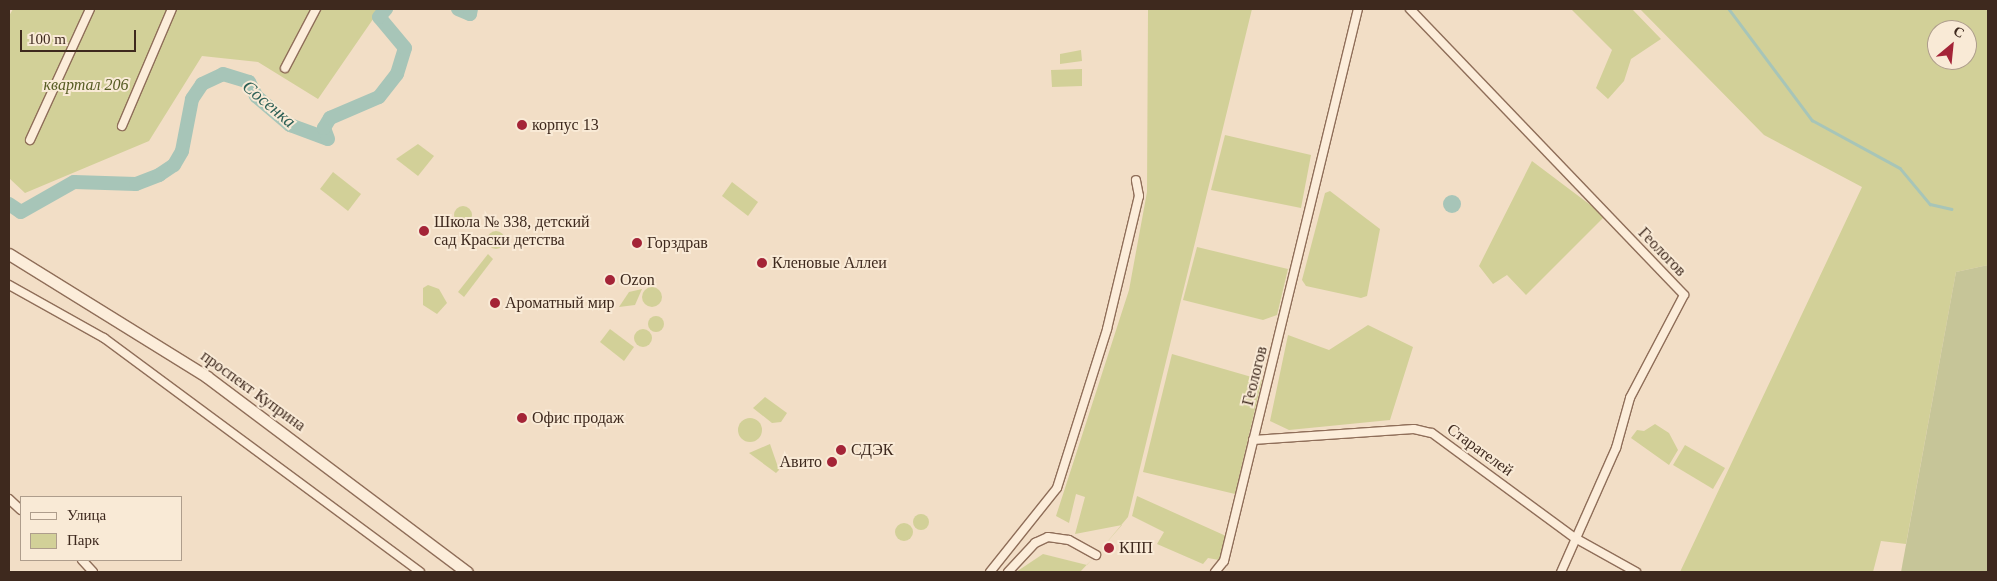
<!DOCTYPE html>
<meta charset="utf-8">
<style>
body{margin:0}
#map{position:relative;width:1997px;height:581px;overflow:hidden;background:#f2dec6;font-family:Georgia,serif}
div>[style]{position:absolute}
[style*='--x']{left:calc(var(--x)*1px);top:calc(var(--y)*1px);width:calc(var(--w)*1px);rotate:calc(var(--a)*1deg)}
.green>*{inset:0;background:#d2d098}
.round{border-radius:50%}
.cemetery>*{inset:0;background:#c6c598}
.water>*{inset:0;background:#a7c5b8}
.stream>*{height:2.5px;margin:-1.25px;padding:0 1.25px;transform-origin:1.25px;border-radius:1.25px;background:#a7c5b8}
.river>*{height:14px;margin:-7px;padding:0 7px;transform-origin:7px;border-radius:7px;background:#a7c5b8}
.roads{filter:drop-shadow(1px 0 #8f6e59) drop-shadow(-1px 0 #8f6e59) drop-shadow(0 1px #8f6e59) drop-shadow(0 -1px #8f6e59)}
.street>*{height:8px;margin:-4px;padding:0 4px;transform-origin:4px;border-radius:4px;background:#fcedda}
.secondary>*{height:11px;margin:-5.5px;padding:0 5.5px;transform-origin:5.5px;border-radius:5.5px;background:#fcedda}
.dots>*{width:14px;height:14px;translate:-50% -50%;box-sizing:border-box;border:2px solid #f9ead6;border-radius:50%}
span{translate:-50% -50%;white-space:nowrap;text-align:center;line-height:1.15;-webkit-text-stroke:4px #f9ead6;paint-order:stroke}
.park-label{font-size:16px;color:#565c23;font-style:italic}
.poi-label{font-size:16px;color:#3e291e}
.left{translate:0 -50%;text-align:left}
.right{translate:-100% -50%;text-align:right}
.street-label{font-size:16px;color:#3e291e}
.water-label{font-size:18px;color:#2c5f55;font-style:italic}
.frame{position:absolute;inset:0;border:10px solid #3e291e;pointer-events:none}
.legend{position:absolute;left:20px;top:496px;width:162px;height:65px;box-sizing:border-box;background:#f9ead6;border:1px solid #ae9d8c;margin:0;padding:6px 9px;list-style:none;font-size:15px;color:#3e291e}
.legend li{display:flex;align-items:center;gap:10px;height:25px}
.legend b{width:25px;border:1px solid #ae9d8c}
.north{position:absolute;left:1927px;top:20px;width:50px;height:50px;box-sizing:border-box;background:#f9ead6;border:1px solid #ae9d8c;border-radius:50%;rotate:28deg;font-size:14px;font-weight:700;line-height:20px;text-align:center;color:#3e291e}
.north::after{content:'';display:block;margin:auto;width:18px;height:22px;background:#a42437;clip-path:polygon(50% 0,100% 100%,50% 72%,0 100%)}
.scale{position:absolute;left:20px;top:30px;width:116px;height:22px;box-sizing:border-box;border:2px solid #3e291e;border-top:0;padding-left:6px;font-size:15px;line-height:18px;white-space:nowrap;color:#3e291e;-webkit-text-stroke:4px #f9ead6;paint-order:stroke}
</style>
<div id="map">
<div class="green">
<div style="clip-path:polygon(13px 9px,380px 9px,318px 99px,258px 62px,202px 56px,149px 141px,25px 193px,9px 178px,9px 16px)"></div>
<div style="clip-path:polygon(1148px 9px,1252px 9px,1128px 517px,1096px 555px,1080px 572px,1016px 572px,1043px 554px,1087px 565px,1122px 525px,1075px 534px,1085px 497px,1076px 494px,1069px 523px,1056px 516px,1129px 290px,1147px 192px)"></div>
<div style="clip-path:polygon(1571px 9px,1632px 9px,1661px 39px,1631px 59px,1624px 81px,1608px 99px,1596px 88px,1612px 50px)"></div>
<div style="clip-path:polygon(evenodd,1640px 9px,1988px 9px,1988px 265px,1956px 272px,1906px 544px,1881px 541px,1873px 572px,1680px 572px,1862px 187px,1764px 135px,1640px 9px,1937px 30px,1967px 30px,1967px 60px,1937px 60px,1937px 30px)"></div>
<div style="clip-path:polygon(1081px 50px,1082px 61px,1060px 64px,1060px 54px)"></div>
<div style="clip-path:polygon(1082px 69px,1082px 86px,1052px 87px,1051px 70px)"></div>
<div style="clip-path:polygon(1225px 135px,1311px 155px,1301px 208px,1211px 190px)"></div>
<div style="clip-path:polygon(418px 144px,434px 156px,418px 176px,396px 159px)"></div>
<div style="clip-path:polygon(1532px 161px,1605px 216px,1526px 295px,1507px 275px,1493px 284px,1479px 266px)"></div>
<div style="clip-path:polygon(333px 172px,361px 194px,348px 211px,320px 189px)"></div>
<div style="clip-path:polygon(732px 182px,758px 202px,748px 216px,722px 196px)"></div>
<div style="clip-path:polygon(1330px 191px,1380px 229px,1367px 296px,1361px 298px,1306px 286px,1302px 280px,1325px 193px)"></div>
<div class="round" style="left:454px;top:206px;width:18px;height:18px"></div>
<div class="round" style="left:487px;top:231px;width:18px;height:18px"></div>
<div style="clip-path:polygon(1197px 247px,1288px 269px,1277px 315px,1263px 320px,1183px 300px)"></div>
<div style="clip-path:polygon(488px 254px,493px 259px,464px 297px,458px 292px)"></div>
<div style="clip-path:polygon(428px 285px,439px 289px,447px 303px,437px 314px,423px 305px,423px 288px)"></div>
<div class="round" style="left:642px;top:287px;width:20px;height:20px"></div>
<div style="clip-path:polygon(642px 289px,635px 305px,619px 307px,629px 292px)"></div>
<div class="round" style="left:648px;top:316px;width:16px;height:16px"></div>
<div style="clip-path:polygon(1368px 325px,1413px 347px,1390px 420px,1289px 430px,1270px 421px,1288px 335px,1329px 350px)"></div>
<div style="clip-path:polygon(610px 329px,634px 347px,624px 361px,600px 342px)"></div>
<div class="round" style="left:634px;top:329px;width:18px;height:18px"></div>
<div style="clip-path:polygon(1172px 354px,1262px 380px,1235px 494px,1143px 472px)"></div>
<div style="clip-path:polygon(765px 397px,787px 413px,781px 422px,772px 423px,753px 408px)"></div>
<div class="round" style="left:738px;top:418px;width:24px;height:24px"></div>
<div style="clip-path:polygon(1655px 424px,1669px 433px,1678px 450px,1669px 465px,1631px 438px,1637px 430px,1644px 431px)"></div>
<div style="clip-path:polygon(770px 444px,779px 470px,776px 473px,749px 453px)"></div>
<div style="clip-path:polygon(1685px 445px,1725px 468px,1713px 489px,1673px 465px)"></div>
<div style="clip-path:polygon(1137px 496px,1226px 536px,1219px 560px,1208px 558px,1203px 564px,1157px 544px,1164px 532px,1132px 516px)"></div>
<div class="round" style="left:913px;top:514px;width:16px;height:16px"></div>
<div class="round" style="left:895px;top:523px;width:18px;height:18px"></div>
</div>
<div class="cemetery">
<div style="clip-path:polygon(1988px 265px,1988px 572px,1901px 572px,1956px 272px)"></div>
</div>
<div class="water">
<div class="round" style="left:1443px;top:195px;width:18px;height:18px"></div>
</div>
<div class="stream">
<div style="--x:1729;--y:9;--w:139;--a:53.2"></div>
<div style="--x:1812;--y:120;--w:100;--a:28.6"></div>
<div style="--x:1900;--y:168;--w:47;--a:50.2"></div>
<div style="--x:1930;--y:204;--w:22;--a:13"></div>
</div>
<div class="river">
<div style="--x:458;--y:9;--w:13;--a:23"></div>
<div style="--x:470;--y:14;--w:5;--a:-79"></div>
<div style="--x:9;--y:204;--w:14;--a:34"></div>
<div style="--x:21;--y:212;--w:61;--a:-29.5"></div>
<div style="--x:74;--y:182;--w:62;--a:1.8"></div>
<div style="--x:136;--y:184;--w:25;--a:-21"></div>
<div style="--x:159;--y:175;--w:18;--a:-34"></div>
<div style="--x:174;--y:165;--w:16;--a:-60"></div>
<div style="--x:182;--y:151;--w:53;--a:-79.1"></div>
<div style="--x:192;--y:99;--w:18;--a:-56"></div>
<div style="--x:202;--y:84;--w:23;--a:-25"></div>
<div style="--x:223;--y:74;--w:27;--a:17"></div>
<div style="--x:249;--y:82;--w:16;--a:63"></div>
<div style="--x:256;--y:96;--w:45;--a:40.5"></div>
<div style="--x:290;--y:125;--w:40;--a:20.2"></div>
<div style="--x:328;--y:139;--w:12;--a:-110"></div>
<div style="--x:324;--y:128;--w:12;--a:-59"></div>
<div style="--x:330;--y:118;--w:53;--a:-23.2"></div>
<div style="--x:379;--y:97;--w:29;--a:-52"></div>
<div style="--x:397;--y:74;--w:27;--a:-73"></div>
<div style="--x:405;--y:48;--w:40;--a:-130"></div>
<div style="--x:379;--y:17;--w:11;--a:-49"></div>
</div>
<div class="roads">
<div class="street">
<div style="--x:1410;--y:9;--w:396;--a:46.2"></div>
<div style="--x:1684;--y:295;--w:116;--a:117.7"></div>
<div style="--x:1630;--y:398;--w:52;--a:105.6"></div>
<div style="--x:1616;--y:448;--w:136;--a:113.9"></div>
<div style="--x:285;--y:68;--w:67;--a:-62.3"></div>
<div style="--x:122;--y:126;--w:127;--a:-66.9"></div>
<div style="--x:30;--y:140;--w:144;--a:-65.4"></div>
<div style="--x:9;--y:285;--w:109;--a:29.2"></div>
<div style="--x:104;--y:338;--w:393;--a:36.5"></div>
<div style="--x:1253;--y:440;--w:161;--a:-3.9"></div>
<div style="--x:1414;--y:429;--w:18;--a:13"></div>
<div style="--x:1432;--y:433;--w:177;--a:36.3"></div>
<div style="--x:1575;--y:538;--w:70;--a:29.1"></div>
<div style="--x:9;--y:499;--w:16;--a:43"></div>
<div style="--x:82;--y:560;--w:16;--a:47"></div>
<div style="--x:990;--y:572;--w:107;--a:-51.4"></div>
<div style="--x:1057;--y:488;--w:167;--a:-72.5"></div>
<div style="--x:1107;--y:329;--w:137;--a:-76.5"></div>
<div style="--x:1139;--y:196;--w:16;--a:-101"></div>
<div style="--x:1008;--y:572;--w:40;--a:-47"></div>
<div style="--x:1035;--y:543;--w:14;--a:-25"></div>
<div style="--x:1048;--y:537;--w:21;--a:8"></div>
<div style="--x:1069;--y:540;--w:31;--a:29"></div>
<div style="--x:1215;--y:572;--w:14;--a:-51"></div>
<div style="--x:1224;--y:561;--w:568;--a:-76.36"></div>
</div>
<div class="secondary">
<div style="--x:9;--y:254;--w:233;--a:31.8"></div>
<div style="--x:207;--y:377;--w:325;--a:36.9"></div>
</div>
</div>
<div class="dots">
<div style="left:522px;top:125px;background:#a42437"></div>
<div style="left:424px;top:231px;background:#a42437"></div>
<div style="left:637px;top:243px;background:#a42437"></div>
<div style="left:762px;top:263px;background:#a42437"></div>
<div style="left:610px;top:280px;background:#a42437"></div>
<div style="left:495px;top:303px;background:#a42437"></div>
<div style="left:522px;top:418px;background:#a42437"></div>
<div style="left:841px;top:450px;background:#a42437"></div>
<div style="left:832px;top:462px;background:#a42437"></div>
<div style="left:1109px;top:548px;background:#a42437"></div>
</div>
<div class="park-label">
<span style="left:86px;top:85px">квартал 206</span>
</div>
<div class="poi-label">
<span class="left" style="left:532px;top:125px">корпус 13</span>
<span class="left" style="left:434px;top:231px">Школа № 338, детский<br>сад Краски детства</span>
<span class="left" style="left:647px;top:243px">Горздрав</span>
<span class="left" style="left:772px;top:263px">Кленовые Аллеи</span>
<span class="left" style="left:620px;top:280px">Ozon</span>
<span class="left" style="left:505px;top:303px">Ароматный мир</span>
<span class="left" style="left:532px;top:418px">Офис продаж</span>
<span class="left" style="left:851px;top:450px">СДЭК</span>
<span class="right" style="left:822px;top:462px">Авито</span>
<span class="left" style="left:1119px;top:548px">КПП</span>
</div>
<div class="street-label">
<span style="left:1662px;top:252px;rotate:46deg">Геологов</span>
<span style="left:1255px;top:376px;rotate:-76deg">Геологов</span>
<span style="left:253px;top:391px;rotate:36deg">проспект Куприна</span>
<span style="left:1480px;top:450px;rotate:36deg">Старателей</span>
</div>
<div class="water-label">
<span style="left:269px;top:104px;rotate:40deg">Сосенка</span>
</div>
<div class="frame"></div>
<ul class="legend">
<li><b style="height:6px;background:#fcedda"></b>Улица</li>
<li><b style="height:14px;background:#d2d098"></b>Парк</li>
</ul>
<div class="north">С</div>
<div class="scale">100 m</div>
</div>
